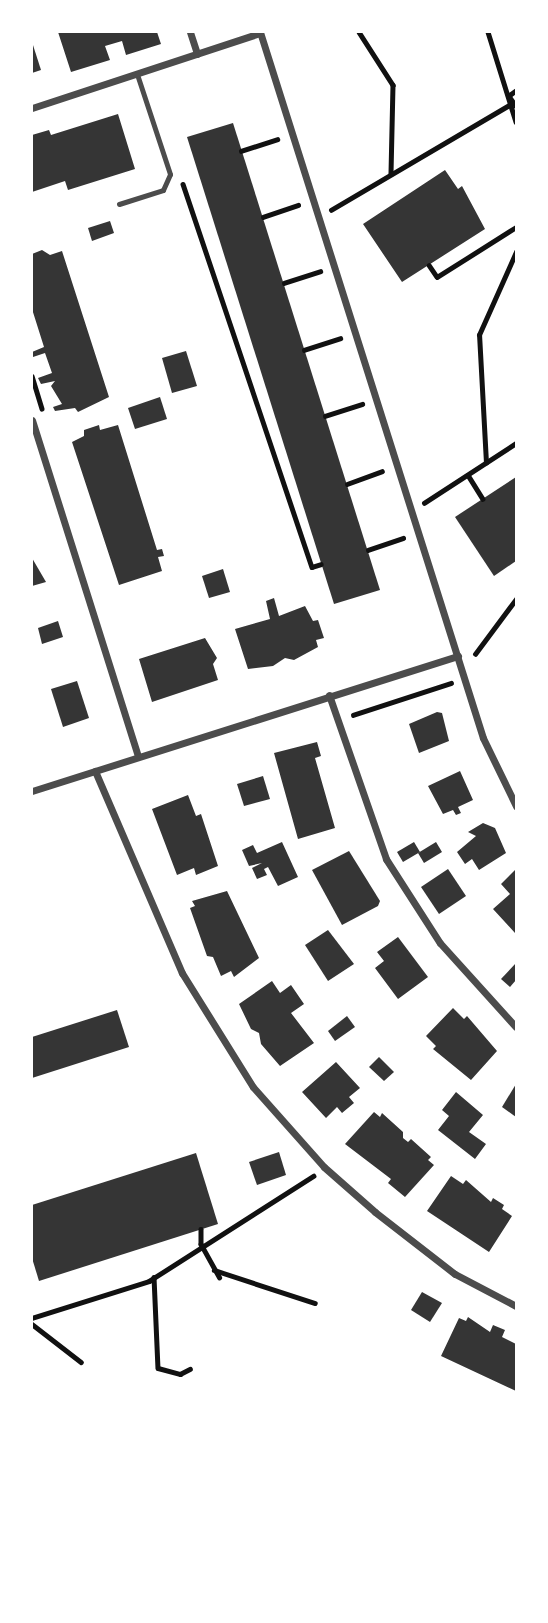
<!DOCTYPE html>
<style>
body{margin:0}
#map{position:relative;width:548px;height:1623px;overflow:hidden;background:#fff;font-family:"Roboto Serif",serif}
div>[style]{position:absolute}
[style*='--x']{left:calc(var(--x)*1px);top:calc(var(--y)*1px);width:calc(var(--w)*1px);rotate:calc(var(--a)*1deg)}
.building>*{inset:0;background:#353535}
.path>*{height:4.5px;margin:-2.25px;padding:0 2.25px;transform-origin:2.25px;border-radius:2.25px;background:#111}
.service>*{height:5px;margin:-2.5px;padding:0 2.5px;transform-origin:2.5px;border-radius:2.5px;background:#4c4c4c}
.minor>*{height:7px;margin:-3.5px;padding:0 3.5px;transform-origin:3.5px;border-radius:3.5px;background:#4c4c4c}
span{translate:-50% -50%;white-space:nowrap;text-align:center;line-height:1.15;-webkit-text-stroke:7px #fff;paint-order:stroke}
.frame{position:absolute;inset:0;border:33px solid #fff;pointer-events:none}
</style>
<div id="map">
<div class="building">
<div style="clip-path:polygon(58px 32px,157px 32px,161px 44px,126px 55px,122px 41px,105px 46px,110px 60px,71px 72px)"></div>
<div style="clip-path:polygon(32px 42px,41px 70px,32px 73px)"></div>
<div style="clip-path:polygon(118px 114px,135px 169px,68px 190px,65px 181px,32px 192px,32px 135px,49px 130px,51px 135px)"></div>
<div style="clip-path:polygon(233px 123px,380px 590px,334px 604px,187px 137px)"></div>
<div style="clip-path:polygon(445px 170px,458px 189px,462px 186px,485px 229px,402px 282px,363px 224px)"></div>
<div style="clip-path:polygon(110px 221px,114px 233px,92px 241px,88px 228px)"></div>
<div style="clip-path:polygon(42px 250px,50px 255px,62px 251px,109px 397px,78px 412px,75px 408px,55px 411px,53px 407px,62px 404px,51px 386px,55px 381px,41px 384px,38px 378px,52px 373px,45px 353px,33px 357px,32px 352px,44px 347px,32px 309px,32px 254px)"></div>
<div style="clip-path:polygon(186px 351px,197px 386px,172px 393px,162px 358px)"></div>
<div style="clip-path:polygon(160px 397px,167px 419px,135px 429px,128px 408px)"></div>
<div style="clip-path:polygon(99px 425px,100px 430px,118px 425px,157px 550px,162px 549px,164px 556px,158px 557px,162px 571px,119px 585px,72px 442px,84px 436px,84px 430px)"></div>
<div style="clip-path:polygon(516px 477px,516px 561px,494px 576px,455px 517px)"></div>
<div style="clip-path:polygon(32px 558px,46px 582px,32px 586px)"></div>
<div style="clip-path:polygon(223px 569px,230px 592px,209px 598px,202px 576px)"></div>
<div style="clip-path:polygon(274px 598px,279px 616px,305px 606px,313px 621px,318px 620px,324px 638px,316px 640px,318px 647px,294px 660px,285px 658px,273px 666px,248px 669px,235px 629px,270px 619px,266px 601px)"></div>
<div style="clip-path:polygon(58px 621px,63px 637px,42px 644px,38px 628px)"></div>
<div style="clip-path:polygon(205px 638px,217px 658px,213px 664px,218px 680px,152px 702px,139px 659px)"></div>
<div style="clip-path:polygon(77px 681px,89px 718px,63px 727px,51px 689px)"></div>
<div style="clip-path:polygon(437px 712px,442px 713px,449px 741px,419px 753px,409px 724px)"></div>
<div style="clip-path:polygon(317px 742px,321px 756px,315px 758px,335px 828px,298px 839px,274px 753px)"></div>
<div style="clip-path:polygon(460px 771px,473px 800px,458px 807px,461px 813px,456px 815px,453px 810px,443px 814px,428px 786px)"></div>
<div style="clip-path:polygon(263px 776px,270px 799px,244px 806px,237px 784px)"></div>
<div style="clip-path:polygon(188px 795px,196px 816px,201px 814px,218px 866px,196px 875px,194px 868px,177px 875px,152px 809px)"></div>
<div style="clip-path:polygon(483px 823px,495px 828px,506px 853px,479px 870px,472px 859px,465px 864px,457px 852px,476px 836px,468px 832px)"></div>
<div style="clip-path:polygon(282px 842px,298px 877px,278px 886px,268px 867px,264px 869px,267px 875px,257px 879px,252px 868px,262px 863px,249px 866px,242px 850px,253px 845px,257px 853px)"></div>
<div style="clip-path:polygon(414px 842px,420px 852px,403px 862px,397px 852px)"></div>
<div style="clip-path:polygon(436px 842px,442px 852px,424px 863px,418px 853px)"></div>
<div style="clip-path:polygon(349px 851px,380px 901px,378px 906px,342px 925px,312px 870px)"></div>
<div style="clip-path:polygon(448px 869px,466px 896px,439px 914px,421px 887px)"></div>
<div style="clip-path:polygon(516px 869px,516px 931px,515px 933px,493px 909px,510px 894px,501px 884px)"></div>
<div style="clip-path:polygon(227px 891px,259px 958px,234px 977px,231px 971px,221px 976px,213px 957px,207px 956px,190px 908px,195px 906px,192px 901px)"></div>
<div style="clip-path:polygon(328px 930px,354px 964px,328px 981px,305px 945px)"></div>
<div style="clip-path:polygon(398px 937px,428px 977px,398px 999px,375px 968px,384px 961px,377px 952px)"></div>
<div style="clip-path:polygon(516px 963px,516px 980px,510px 987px,501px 979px)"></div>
<div style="clip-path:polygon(272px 981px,280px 993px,291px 985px,304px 1004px,291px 1013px,314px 1043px,280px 1066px,261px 1044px,259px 1033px,251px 1029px,239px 1004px)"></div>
<div style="clip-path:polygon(453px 1008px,464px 1019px,467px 1016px,497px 1051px,471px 1080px,433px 1049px,436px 1046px,426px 1036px)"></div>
<div style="clip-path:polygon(117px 1010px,129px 1047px,32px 1078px,32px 1037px)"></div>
<div style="clip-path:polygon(347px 1016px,355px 1027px,335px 1041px,328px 1031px)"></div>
<div style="clip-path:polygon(379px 1057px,394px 1072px,384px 1081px,369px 1067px)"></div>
<div style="clip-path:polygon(336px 1062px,360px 1088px,349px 1097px,354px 1103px,342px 1113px,337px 1107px,326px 1118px,302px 1092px)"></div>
<div style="clip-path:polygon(516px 1084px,516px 1117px,502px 1107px)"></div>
<div style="clip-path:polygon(456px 1092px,483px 1115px,469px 1132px,486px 1144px,475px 1159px,438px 1130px,449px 1116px,442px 1110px)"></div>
<div style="clip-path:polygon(374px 1112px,380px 1117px,382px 1113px,403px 1132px,403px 1138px,408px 1142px,411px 1139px,431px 1157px,428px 1160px,434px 1165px,405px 1197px,388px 1183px,391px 1179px,345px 1144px)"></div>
<div style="clip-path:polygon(279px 1152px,286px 1175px,257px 1185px,249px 1162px)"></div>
<div style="clip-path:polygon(196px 1153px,218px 1224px,39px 1281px,32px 1258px,32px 1205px)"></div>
<div style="clip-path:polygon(451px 1176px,463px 1184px,466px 1180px,491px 1202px,493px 1198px,504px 1205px,502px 1209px,512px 1216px,489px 1252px,427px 1211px)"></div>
<div style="clip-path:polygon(422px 1292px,442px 1303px,430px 1322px,411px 1310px)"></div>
<div style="clip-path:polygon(468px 1317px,490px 1332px,493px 1325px,505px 1330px,502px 1337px,516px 1344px,516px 1391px,441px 1356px,459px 1318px,466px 1321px)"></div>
</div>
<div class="path">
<div style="--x:359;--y:32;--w:63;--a:57.3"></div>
<div style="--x:393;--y:85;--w:89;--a:91.3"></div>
<div style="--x:488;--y:32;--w:94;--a:72.7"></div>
<div style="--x:516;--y:91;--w:9;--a:144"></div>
<div style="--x:509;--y:96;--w:12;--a:55"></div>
<div style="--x:241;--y:151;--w:38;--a:-18"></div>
<div style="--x:183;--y:184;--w:404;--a:71.4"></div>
<div style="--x:312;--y:567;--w:9;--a:-18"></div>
<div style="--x:331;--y:210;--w:209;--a:-30.5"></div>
<div style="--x:263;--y:217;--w:37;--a:-19"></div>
<div style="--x:429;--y:265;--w:14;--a:56"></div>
<div style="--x:437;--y:277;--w:93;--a:-32.3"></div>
<div style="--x:284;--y:283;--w:38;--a:-18"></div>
<div style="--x:304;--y:350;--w:38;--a:-18"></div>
<div style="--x:32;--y:376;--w:34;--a:73"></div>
<div style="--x:325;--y:416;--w:39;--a:-18"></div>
<div style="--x:486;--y:463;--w:128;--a:-93.1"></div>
<div style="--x:479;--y:335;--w:91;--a:-66"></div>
<div style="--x:468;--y:475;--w:28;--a:58"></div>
<div style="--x:347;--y:484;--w:37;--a:-20"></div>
<div style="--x:424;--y:503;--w:110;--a:-33.1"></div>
<div style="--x:368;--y:550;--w:37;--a:-19"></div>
<div style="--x:475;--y:654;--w:69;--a:-53.3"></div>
<div style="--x:353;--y:715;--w:103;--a:-18.1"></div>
<div style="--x:201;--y:1229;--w:15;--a:90"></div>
<div style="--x:201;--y:1244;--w:38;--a:61"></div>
<div style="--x:214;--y:1270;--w:106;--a:18.1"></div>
<div style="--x:154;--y:1277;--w:91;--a:87.5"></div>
<div style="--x:158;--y:1368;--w:23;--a:15"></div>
<div style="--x:180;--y:1374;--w:11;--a:-27"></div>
<div style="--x:32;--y:1318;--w:123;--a:-17.5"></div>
<div style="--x:149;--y:1281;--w:195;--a:-32.6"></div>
<div style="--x:32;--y:1324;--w:62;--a:37.8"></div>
</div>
<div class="service">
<div style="--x:119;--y:204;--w:46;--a:-17.7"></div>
<div style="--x:163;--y:190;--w:17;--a:-66"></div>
<div style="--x:170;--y:174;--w:105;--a:-108.3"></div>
</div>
<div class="minor">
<div style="--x:190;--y:32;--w:23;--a:72"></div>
<div style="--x:260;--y:32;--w:740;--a:72.47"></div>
<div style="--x:483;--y:738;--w:76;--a:64.1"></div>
<div style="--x:32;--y:108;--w:240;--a:-18.2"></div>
<div style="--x:32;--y:420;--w:352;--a:72.5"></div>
<div style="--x:329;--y:695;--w:174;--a:70.8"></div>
<div style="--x:386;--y:859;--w:100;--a:57.3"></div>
<div style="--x:440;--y:943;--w:113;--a:47.9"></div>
<div style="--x:95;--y:771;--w:220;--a:66.7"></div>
<div style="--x:182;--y:973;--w:134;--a:58.1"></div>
<div style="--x:253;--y:1087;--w:107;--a:48.4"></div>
<div style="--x:324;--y:1167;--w:68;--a:41.4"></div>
<div style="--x:375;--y:1212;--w:101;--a:37.8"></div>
<div style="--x:455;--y:1274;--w:69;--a:27.7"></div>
<div style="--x:32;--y:791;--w:447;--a:-17.6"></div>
</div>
<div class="frame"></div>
</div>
